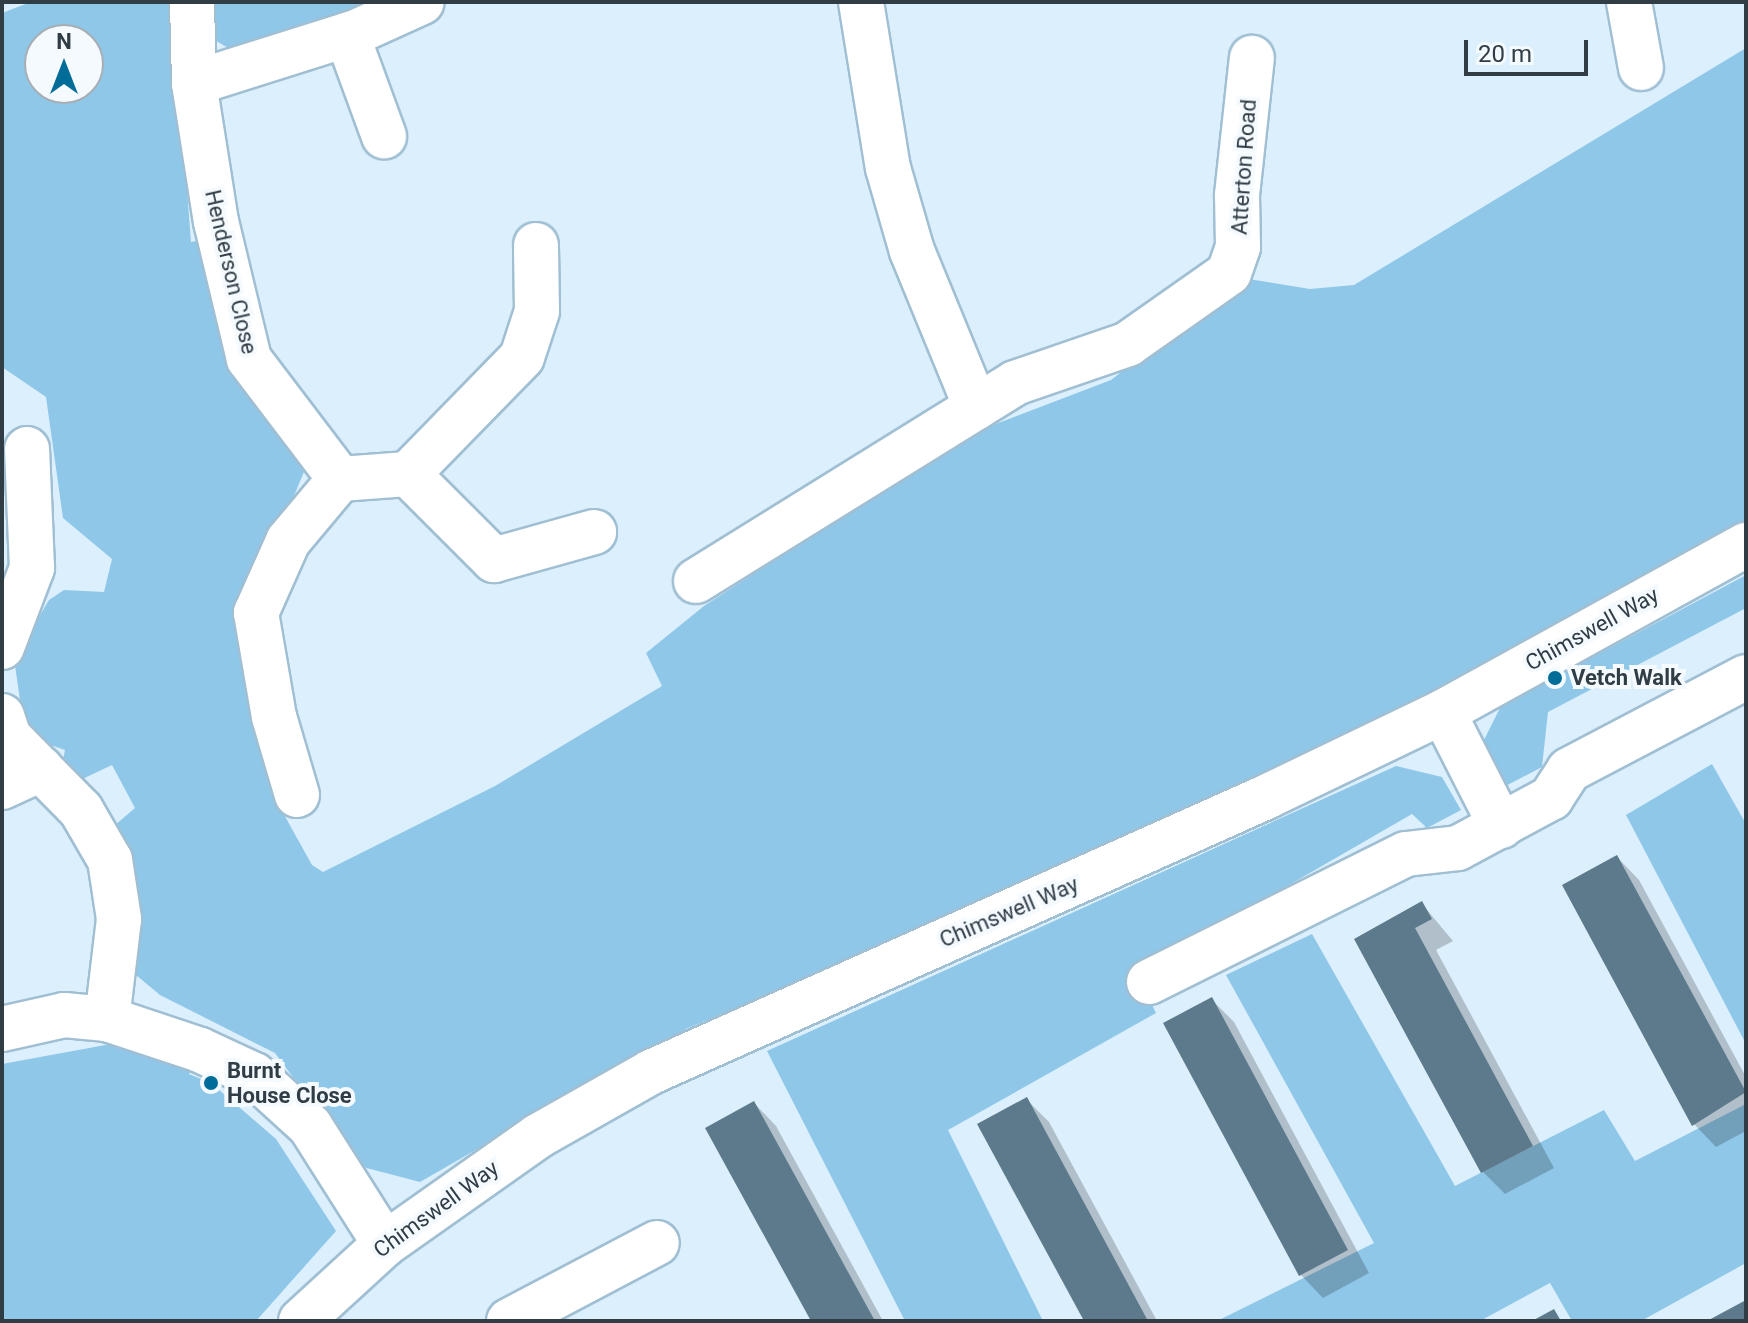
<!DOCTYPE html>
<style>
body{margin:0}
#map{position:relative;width:1748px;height:1323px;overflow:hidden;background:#dceffc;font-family:Roboto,sans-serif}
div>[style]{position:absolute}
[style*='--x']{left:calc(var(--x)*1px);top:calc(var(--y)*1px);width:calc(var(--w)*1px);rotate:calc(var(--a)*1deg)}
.green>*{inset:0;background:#8fc7e9}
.shadow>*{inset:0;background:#0003}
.building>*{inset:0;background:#5c7a8c}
.roads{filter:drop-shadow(2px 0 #a0bfd3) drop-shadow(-2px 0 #a0bfd3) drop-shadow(0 2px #a0bfd3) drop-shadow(0 -2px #a0bfd3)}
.minor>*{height:44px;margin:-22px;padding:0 22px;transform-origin:22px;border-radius:22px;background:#fff}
.dots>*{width:22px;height:22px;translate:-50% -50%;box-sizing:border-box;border:4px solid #f4fafe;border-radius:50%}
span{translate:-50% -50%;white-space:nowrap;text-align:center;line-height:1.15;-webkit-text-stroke:8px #f4fafe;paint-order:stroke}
.street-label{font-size:22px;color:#303d45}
.poi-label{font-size:22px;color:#303d45;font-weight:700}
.left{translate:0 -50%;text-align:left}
.frame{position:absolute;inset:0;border:4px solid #303d45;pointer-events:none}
.north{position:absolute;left:24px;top:24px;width:80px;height:80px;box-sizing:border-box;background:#f4fafe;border:2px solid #a6aeb4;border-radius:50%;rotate:0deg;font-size:22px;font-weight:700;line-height:32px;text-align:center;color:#303d45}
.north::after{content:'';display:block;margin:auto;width:28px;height:36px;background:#006c98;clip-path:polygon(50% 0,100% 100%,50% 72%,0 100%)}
.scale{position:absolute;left:1464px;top:40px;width:124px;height:36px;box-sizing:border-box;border:4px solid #303d45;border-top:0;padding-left:10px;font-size:24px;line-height:28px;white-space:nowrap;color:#303d45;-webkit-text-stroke:6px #f4fafe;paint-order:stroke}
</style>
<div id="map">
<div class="green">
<div style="clip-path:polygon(evenodd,31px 2px,192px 2px,179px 85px,191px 242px,206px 239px,306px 467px,241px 623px,282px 811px,312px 865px,323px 872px,495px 786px,662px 686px,646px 653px,704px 606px,972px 433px,1111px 380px,1242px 278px,1310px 289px,1354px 285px,1746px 48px,1746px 526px,1555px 636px,1059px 872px,688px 1028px,420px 1182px,359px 1166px,275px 1053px,160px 995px,136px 975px,134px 925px,115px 825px,135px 808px,112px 765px,76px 782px,63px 760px,65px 750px,36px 740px,23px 722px,15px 665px,33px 627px,49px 600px,64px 590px,104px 592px,112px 559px,63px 518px,46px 397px,2px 367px,2px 13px,31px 2px,40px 40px,88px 40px,88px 88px,40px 88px,40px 40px)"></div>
<div style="clip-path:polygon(199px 2px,395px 2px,230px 49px,211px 38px)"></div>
<div style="clip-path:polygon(1746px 575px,1746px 608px,1548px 712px,1542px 767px,1496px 791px,1478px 752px,1501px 706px)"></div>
<div style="clip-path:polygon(1712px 764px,1746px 824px,1746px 1044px,1626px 815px)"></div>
<div style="clip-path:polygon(1396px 766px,1442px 777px,1461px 810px,1427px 828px,1412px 814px,1137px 973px,1156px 1013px,948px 1130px,1043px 1321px,905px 1321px,767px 1051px)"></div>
<div style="clip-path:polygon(1312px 934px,1455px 1186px,1604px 1110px,1635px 1161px,1746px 1104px,1746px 1263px,1641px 1321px,1572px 1321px,1550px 1283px,1480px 1321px,1217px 1321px,1374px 1243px,1226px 975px)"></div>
<div style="clip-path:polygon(111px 1044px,192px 1066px,189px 1074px,211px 1083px,276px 1139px,336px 1231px,256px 1321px,2px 1321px,2px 1064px)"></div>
</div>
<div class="shadow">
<div style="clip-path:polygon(1617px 857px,1639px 880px,1746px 1077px,1746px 1131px,1716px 1147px,1694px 1124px)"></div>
<div style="clip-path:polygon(1422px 904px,1453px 941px,1436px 950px,1554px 1168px,1505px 1194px,1483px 1172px,1356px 939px)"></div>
<div style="clip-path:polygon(1211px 999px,1234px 1022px,1369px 1273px,1323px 1298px,1301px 1275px,1166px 1024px)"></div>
<div style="clip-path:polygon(1027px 1100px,1049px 1122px,1157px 1321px,1087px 1321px)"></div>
<div style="clip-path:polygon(754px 1103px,776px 1126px,883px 1321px,813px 1321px)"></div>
</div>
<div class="building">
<div style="clip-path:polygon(1617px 855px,1746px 1092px,1692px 1126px,1562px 885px)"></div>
<div style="clip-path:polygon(1422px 901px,1432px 919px,1415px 928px,1533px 1146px,1481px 1173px,1354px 939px)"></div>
<div style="clip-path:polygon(1212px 997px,1348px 1250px,1299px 1276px,1163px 1023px)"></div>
<div style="clip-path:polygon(1027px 1097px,1148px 1321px,1084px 1321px,977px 1124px)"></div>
<div style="clip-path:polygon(754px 1101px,875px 1321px,811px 1321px,705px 1128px)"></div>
<div style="clip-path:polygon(1746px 1300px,1746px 1321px,1707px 1321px)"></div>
<div style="clip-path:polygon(1554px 1309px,1561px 1321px,1532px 1321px)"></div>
</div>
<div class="roads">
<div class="minor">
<div style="--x:192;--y:2;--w:81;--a:88.6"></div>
<div style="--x:861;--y:2;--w:168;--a:80.8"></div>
<div style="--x:888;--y:168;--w:86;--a:73.9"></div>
<div style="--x:912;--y:251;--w:169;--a:67.7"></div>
<div style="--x:1629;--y:2;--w:67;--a:79.7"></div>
<div style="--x:347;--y:35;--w:108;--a:69.9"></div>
<div style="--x:408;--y:474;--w:122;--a:45"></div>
<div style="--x:494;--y:560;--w:104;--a:-15.6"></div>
<div style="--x:340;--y:479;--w:151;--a:-127.2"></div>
<div style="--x:249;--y:359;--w:141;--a:-103.5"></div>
<div style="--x:216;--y:222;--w:141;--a:-99"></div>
<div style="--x:194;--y:83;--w:170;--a:-17.5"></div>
<div style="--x:356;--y:32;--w:72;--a:-24.4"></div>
<div style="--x:696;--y:581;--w:375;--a:-31.8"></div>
<div style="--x:1015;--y:383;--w:120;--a:-19"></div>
<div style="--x:1128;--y:344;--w:123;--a:-35.1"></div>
<div style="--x:1229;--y:273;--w:28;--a:-71"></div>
<div style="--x:1238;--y:247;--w:52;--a:-91.1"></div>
<div style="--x:1237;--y:195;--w:138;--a:-83.8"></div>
<div style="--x:2;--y:647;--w:85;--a:-69.2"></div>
<div style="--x:32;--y:568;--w:119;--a:-92.4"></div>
<div style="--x:1443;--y:712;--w:128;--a:63"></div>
<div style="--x:2;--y:716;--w:22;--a:72"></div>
<div style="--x:9;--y:737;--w:103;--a:45.4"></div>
<div style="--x:81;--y:810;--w:58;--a:59.9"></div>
<div style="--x:110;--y:860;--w:60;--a:81.3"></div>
<div style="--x:119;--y:919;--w:101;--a:96.8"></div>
<div style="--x:2;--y:787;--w:43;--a:-24.8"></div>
<div style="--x:297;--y:795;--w:81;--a:-106.4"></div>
<div style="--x:274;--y:717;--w:106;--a:-99.8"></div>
<div style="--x:256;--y:613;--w:79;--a:-66"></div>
<div style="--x:288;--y:541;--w:81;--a:-50"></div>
<div style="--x:340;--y:479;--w:68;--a:-4.2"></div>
<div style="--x:408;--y:474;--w:163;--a:-45.7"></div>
<div style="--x:522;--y:357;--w:48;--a:-71.9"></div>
<div style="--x:537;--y:311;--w:66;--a:-90.9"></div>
<div style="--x:1149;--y:982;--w:287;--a:-26.5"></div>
<div style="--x:1406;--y:854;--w:52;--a:-6.6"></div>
<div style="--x:1458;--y:848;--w:106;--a:-28.3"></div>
<div style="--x:1551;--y:798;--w:33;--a:-57"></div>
<div style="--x:1569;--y:770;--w:200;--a:-27.7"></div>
<div style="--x:2;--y:1029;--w:64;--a:-12.7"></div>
<div style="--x:64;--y:1015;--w:43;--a:5.3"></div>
<div style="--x:107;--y:1019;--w:98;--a:18.4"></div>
<div style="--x:200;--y:1050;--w:60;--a:24.8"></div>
<div style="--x:254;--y:1075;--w:76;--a:42.3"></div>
<div style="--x:310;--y:1126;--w:140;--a:57.6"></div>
<div style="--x:301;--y:1321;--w:114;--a:-42.5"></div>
<div style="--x:385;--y:1244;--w:187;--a:-35.2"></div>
<div style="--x:538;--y:1136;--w:130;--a:-29.5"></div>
<div style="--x:651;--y:1072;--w:674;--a:-24.09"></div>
<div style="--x:1266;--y:797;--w:196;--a:-25.7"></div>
<div style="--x:1443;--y:712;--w:346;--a:-28.9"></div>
<div style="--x:509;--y:1321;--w:167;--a:-27.8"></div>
</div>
</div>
<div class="dots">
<div style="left:1555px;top:678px;background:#006c98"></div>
<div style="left:211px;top:1083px;background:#006c98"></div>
</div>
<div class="street-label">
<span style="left:1244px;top:167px;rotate:-86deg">Atterton Road</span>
<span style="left:231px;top:272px;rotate:77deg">Henderson Close</span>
<span style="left:1592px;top:629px;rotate:-29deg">Chimswell Way</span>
<span style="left:1009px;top:912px;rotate:-23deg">Chimswell Way</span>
<span style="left:436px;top:1209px;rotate:-36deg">Chimswell Way</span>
</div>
<div class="poi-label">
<span class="left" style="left:1571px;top:678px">Vetch Walk</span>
<span class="left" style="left:227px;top:1083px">Burnt<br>House Close</span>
</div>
<div class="frame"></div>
<div class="north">N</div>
<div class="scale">20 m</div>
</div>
